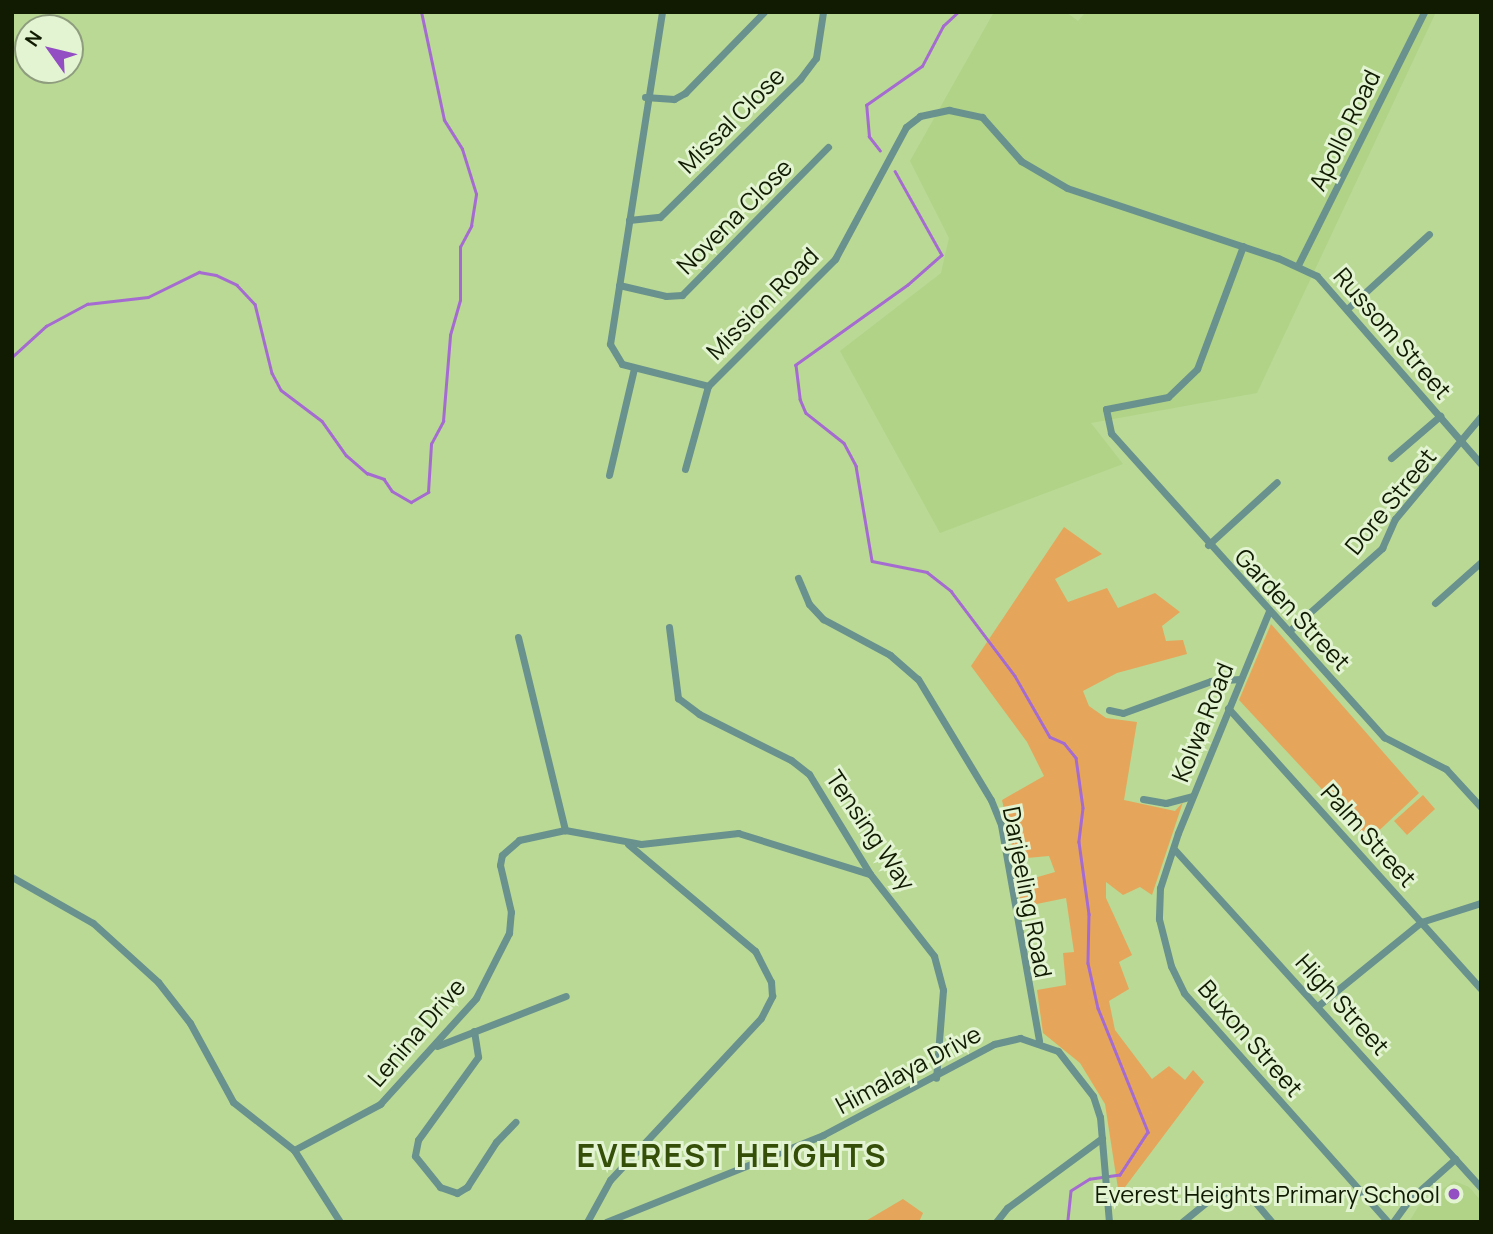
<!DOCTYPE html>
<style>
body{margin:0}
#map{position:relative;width:1493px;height:1234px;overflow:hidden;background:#b9d995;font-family:Manrope,sans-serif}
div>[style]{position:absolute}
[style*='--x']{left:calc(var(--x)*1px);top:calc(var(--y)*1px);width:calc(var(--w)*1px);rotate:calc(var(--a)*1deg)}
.built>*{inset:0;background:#b0d387}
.green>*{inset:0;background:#e5a65b}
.stream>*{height:2.5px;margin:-1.25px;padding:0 1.25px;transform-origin:1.25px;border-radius:1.25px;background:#a56bd1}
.minor>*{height:7px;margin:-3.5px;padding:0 3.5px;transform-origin:3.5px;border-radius:3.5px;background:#69918d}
.dots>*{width:19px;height:19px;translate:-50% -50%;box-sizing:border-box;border:4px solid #e3f4d2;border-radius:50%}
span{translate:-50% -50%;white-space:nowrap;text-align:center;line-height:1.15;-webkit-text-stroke:6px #e3f4d2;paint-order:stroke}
.street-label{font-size:24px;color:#101b02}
.poi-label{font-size:24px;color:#101b02}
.right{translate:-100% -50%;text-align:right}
.district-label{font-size:32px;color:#354f09;font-weight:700;letter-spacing:2px}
.frame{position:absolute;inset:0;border:14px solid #101b02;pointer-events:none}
.north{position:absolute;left:14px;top:14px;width:70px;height:70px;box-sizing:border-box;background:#e3f4d2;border:2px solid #8f9d7f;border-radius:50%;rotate:304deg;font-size:19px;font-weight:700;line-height:28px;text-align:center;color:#101b02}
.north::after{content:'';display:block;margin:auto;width:24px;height:32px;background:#924ec2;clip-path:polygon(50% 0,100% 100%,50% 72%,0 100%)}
</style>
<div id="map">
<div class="built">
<div style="clip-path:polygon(994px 12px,1066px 12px,1078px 21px,1086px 12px,1436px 12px,1257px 393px,1091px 423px,1123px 464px,940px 533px,840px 351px,941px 273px,949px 238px,910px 161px)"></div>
<div style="clip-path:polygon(1454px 1181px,1469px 1187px,1481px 1201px,1481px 1222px,1409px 1222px,1418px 1207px)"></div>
</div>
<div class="green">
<div style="clip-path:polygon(1064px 527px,1102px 554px,1055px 579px,1068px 602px,1107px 588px,1118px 608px,1155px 593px,1180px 612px,1162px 626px,1166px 641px,1183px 640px,1187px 654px,1117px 673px,1083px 691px,1089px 706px,1106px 718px,1137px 722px,1124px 800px,1175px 811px,1183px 802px,1152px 895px,1140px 887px,1123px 895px,1106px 882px,1106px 898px,1132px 955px,1119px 962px,1129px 989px,1109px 1001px,1115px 1030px,1152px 1079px,1169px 1066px,1185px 1080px,1193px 1070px,1204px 1082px,1119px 1195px,1105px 1104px,1080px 1063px,1043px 1033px,1037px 990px,1066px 985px,1063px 953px,1074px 952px,1066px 898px,1022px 907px,1017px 883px,1055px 872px,1049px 856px,1015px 859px,1002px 800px,1044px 776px,1027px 742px,971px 666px)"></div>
<div style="clip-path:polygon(1271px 624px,1419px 793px,1369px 840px,1239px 700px)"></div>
<div style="clip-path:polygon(1423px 795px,1435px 809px,1407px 835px,1394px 821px)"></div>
<div style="clip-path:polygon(903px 1199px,923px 1213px,919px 1222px,864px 1222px)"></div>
</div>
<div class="stream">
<div style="--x:880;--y:151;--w:18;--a:-128"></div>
<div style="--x:869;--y:137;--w:32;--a:-95"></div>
<div style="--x:866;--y:105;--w:68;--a:-34.9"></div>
<div style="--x:922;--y:66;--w:45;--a:-62.3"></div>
<div style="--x:943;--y:26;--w:21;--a:-43"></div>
<div style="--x:895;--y:171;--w:96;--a:60.8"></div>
<div style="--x:942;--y:255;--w:45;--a:138.6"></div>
<div style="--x:908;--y:285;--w:138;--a:144.5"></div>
<div style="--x:796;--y:365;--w:34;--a:83"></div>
<div style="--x:800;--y:399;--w:15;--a:67"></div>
<div style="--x:806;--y:413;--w:48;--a:38.3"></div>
<div style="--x:844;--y:443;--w:26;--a:62"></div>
<div style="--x:856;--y:466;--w:96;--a:80.4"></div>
<div style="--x:872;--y:561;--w:56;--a:11.3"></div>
<div style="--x:927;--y:572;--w:31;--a:38"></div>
<div style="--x:951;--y:591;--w:106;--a:53"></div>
<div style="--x:1015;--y:676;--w:70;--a:60.2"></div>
<div style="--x:1050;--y:737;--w:15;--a:23"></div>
<div style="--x:1064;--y:743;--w:19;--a:51"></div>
<div style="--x:1076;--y:758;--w:50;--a:82"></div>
<div style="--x:1083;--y:808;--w:34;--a:97"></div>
<div style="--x:1079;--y:842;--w:73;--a:82.1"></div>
<div style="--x:1089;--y:914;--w:49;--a:91.2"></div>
<div style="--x:1088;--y:963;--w:46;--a:77.5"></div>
<div style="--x:1098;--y:1008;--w:134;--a:68"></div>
<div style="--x:1148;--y:1132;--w:51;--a:123.1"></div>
<div style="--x:1120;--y:1175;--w:30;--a:172"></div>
<div style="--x:1090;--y:1179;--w:22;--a:148"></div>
<div style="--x:1071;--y:1191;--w:31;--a:96"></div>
<div style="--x:12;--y:357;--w:46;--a:-42.4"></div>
<div style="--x:46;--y:326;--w:47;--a:-28.2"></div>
<div style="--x:87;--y:304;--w:61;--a:-6.5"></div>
<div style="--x:148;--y:297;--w:57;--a:-26.1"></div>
<div style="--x:199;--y:272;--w:17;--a:10"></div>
<div style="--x:216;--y:275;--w:23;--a:25"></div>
<div style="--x:237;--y:285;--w:26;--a:47"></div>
<div style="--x:255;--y:304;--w:71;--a:76.2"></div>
<div style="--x:272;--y:373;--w:19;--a:62"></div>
<div style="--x:281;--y:390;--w:51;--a:37.1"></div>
<div style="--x:322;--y:421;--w:42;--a:54.8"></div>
<div style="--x:346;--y:455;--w:28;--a:41"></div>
<div style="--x:367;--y:473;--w:18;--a:19"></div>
<div style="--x:384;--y:479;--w:14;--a:56"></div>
<div style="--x:392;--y:491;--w:22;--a:30"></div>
<div style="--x:411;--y:502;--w:20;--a:-30"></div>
<div style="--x:428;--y:492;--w:48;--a:-86.4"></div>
<div style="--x:431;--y:444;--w:26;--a:-62"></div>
<div style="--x:443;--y:421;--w:86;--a:-85.3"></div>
<div style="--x:450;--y:335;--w:36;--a:-74"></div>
<div style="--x:460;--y:300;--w:53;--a:-90"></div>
<div style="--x:460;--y:247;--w:24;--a:-62"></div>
<div style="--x:471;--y:226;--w:32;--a:-81"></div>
<div style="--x:476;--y:194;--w:47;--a:-107.3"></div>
<div style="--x:462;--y:149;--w:34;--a:-122"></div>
<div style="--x:444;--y:120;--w:110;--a:-102"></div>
</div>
<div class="minor">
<div style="--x:662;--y:12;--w:336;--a:98.9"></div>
<div style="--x:610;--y:344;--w:23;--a:59"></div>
<div style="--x:622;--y:364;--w:89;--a:14.3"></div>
<div style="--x:708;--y:386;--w:180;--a:-45"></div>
<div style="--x:835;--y:259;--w:150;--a:-61.7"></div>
<div style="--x:906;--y:127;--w:18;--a:-38"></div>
<div style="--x:920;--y:116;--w:30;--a:-12"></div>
<div style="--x:949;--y:110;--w:34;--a:12"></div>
<div style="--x:982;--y:117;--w:59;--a:48.4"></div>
<div style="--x:1021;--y:161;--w:53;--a:30.4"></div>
<div style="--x:1067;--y:188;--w:222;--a:18.4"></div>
<div style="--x:1278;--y:258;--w:43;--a:24.8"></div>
<div style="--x:1317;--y:276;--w:249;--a:48.9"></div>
<div style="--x:645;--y:97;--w:29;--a:4"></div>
<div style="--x:674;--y:99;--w:13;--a:-29"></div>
<div style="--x:685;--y:93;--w:113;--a:-45.7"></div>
<div style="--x:629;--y:220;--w:31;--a:-6"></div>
<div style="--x:660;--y:217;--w:197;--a:-44.6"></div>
<div style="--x:800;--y:79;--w:26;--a:-53"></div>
<div style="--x:816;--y:58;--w:47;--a:-81.3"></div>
<div style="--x:1243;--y:246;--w:131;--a:110.5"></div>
<div style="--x:1197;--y:369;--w:40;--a:136"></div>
<div style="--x:1168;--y:397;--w:63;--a:169"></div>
<div style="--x:1106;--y:409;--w:25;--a:78"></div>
<div style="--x:1111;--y:433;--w:409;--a:48.1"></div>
<div style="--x:1384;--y:737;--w:70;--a:27.3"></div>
<div style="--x:1446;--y:769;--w:52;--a:47.4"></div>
<div style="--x:1298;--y:265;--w:283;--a:-63.5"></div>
<div style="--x:619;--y:285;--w:48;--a:13.2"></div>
<div style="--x:666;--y:296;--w:16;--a:-4"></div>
<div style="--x:682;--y:295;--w:208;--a:-45.4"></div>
<div style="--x:1347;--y:309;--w:111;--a:-42.4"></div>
<div style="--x:1391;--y:458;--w:65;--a:-40.6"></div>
<div style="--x:685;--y:469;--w:86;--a:-74.5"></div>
<div style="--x:609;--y:475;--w:110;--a:-76.8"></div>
<div style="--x:1208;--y:545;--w:93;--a:-42.4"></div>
<div style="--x:798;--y:578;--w:28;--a:67"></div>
<div style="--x:809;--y:604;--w:21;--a:47"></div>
<div style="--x:823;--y:619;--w:76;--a:28.2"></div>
<div style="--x:890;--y:655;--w:37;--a:41"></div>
<div style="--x:918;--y:679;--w:141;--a:58.9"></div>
<div style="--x:991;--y:800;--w:27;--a:68"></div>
<div style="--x:1001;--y:825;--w:219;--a:80"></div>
<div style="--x:1435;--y:603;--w:62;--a:-41.7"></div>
<div style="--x:1269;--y:611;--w:240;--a:112.3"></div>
<div style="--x:1178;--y:833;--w:58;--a:108.1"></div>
<div style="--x:1160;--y:888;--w:31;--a:92"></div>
<div style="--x:1159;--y:919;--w:49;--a:75.7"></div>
<div style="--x:1171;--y:966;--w:30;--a:64"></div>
<div style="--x:1184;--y:993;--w:307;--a:48.3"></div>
<div style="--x:669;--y:627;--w:72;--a:82.8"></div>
<div style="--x:678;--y:698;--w:26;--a:37"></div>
<div style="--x:699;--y:714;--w:103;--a:26.6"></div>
<div style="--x:791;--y:760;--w:23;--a:38"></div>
<div style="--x:809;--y:774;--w:117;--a:58.6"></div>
<div style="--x:870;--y:874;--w:104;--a:52"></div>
<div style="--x:934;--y:956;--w:35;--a:75"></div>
<div style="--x:943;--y:990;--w:88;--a:94.5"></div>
<div style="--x:1289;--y:631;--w:125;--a:-41.7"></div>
<div style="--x:1382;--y:548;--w:32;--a:-66"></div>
<div style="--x:1395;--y:519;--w:134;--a:-50.1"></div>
<div style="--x:518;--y:637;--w:199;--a:76.3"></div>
<div style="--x:1228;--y:708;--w:378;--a:48"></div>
<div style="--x:1109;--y:710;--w:14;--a:12"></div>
<div style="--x:1123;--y:713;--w:94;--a:-20"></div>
<div style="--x:1211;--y:681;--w:29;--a:-4"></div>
<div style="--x:1143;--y:799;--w:23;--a:10"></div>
<div style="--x:1166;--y:803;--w:27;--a:-15"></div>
<div style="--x:1174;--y:849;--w:457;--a:47.8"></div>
<div style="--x:12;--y:877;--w:93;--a:29.6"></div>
<div style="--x:93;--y:923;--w:88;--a:42.2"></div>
<div style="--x:158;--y:982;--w:52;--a:52"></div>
<div style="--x:190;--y:1023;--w:90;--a:61.4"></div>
<div style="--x:233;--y:1102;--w:78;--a:38.2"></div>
<div style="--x:294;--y:1150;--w:85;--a:57.4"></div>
<div style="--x:1319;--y:1005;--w:132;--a:-39.1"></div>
<div style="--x:1421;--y:922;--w:63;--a:-17.6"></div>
<div style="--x:474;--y:1031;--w:26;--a:81"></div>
<div style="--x:478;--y:1057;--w:102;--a:125.9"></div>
<div style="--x:418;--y:1140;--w:16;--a:101"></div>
<div style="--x:415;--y:1156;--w:40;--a:51"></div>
<div style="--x:440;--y:1187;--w:18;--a:19"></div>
<div style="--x:457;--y:1193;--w:12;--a:-31"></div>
<div style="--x:467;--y:1187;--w:54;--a:-57.2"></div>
<div style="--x:496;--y:1142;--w:28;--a:-46"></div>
<div style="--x:437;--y:1046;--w:138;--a:-21.2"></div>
<div style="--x:294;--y:1150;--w:98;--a:-28.1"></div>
<div style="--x:380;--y:1104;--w:143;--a:-47.8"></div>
<div style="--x:476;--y:998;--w:73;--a:-63.1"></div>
<div style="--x:509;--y:933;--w:21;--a:-85"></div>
<div style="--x:511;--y:912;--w:48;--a:-103.2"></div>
<div style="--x:500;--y:865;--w:10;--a:-79"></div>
<div style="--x:502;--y:855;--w:23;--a:-41"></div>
<div style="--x:519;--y:840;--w:47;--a:-12.3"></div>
<div style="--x:565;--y:830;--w:77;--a:10.4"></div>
<div style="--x:641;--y:844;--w:98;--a:-6.5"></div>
<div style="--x:738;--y:833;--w:138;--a:17.3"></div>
<div style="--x:587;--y:1222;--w:48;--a:-61.3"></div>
<div style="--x:610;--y:1180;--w:221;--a:-47"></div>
<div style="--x:761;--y:1018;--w:25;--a:-63"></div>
<div style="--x:772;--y:996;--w:14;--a:-94"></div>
<div style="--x:771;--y:982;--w:35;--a:-117"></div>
<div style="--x:755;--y:951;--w:166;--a:-139.9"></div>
<div style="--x:606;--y:1222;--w:234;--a:-21.8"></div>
<div style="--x:823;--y:1135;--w:194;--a:-28"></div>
<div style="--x:994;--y:1044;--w:27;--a:-13"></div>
<div style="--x:1020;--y:1038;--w:40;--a:18.9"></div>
<div style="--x:1058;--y:1051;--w:57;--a:52.1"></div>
<div style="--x:1093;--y:1096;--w:22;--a:72"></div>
<div style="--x:1100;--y:1117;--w:105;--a:85.1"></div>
<div style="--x:996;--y:1222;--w:18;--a:-52"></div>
<div style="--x:1007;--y:1208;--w:118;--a:-36.4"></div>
<div style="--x:1182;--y:1222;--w:36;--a:-39"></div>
<div style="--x:1210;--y:1199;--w:25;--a:-23"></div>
<div style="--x:1233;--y:1189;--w:18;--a:22"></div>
<div style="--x:1250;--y:1196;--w:34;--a:50"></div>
<div style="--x:1393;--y:1222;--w:27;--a:-54"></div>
<div style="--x:1409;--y:1200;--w:62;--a:-41.7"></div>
</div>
<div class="dots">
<div style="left:1454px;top:1194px;background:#924ec2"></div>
</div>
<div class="street-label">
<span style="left:731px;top:120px;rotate:-45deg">Missal Close</span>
<span style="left:1344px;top:130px;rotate:-64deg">Apollo Road</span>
<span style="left:734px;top:216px;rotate:-45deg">Novena Close</span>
<span style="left:762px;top:303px;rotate:-45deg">Mission Road</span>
<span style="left:1393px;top:333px;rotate:49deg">Russom Street</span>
<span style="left:1390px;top:501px;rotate:-51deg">Dore Street</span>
<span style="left:1293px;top:609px;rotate:47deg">Garden Street</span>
<span style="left:1202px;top:722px;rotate:-68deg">Kolwa Road</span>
<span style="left:871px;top:830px;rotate:56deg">Tensing Way</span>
<span style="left:1369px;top:835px;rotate:48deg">Palm Street</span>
<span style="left:1028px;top:892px;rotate:79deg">Darjeeling Road</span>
<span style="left:1343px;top:1004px;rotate:48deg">High Street</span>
<span style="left:416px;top:1032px;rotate:-49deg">Lenina Drive</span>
<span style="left:1251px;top:1038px;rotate:49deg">Buxon Street</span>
<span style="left:908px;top:1069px;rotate:-28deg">Himalaya Drive</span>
</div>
<div class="poi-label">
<span class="right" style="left:1440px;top:1194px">Everest Heights Primary School</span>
</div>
<div class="district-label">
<span style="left:732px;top:1155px">EVEREST HEIGHTS</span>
</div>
<div class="frame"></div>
<div class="north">N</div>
</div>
